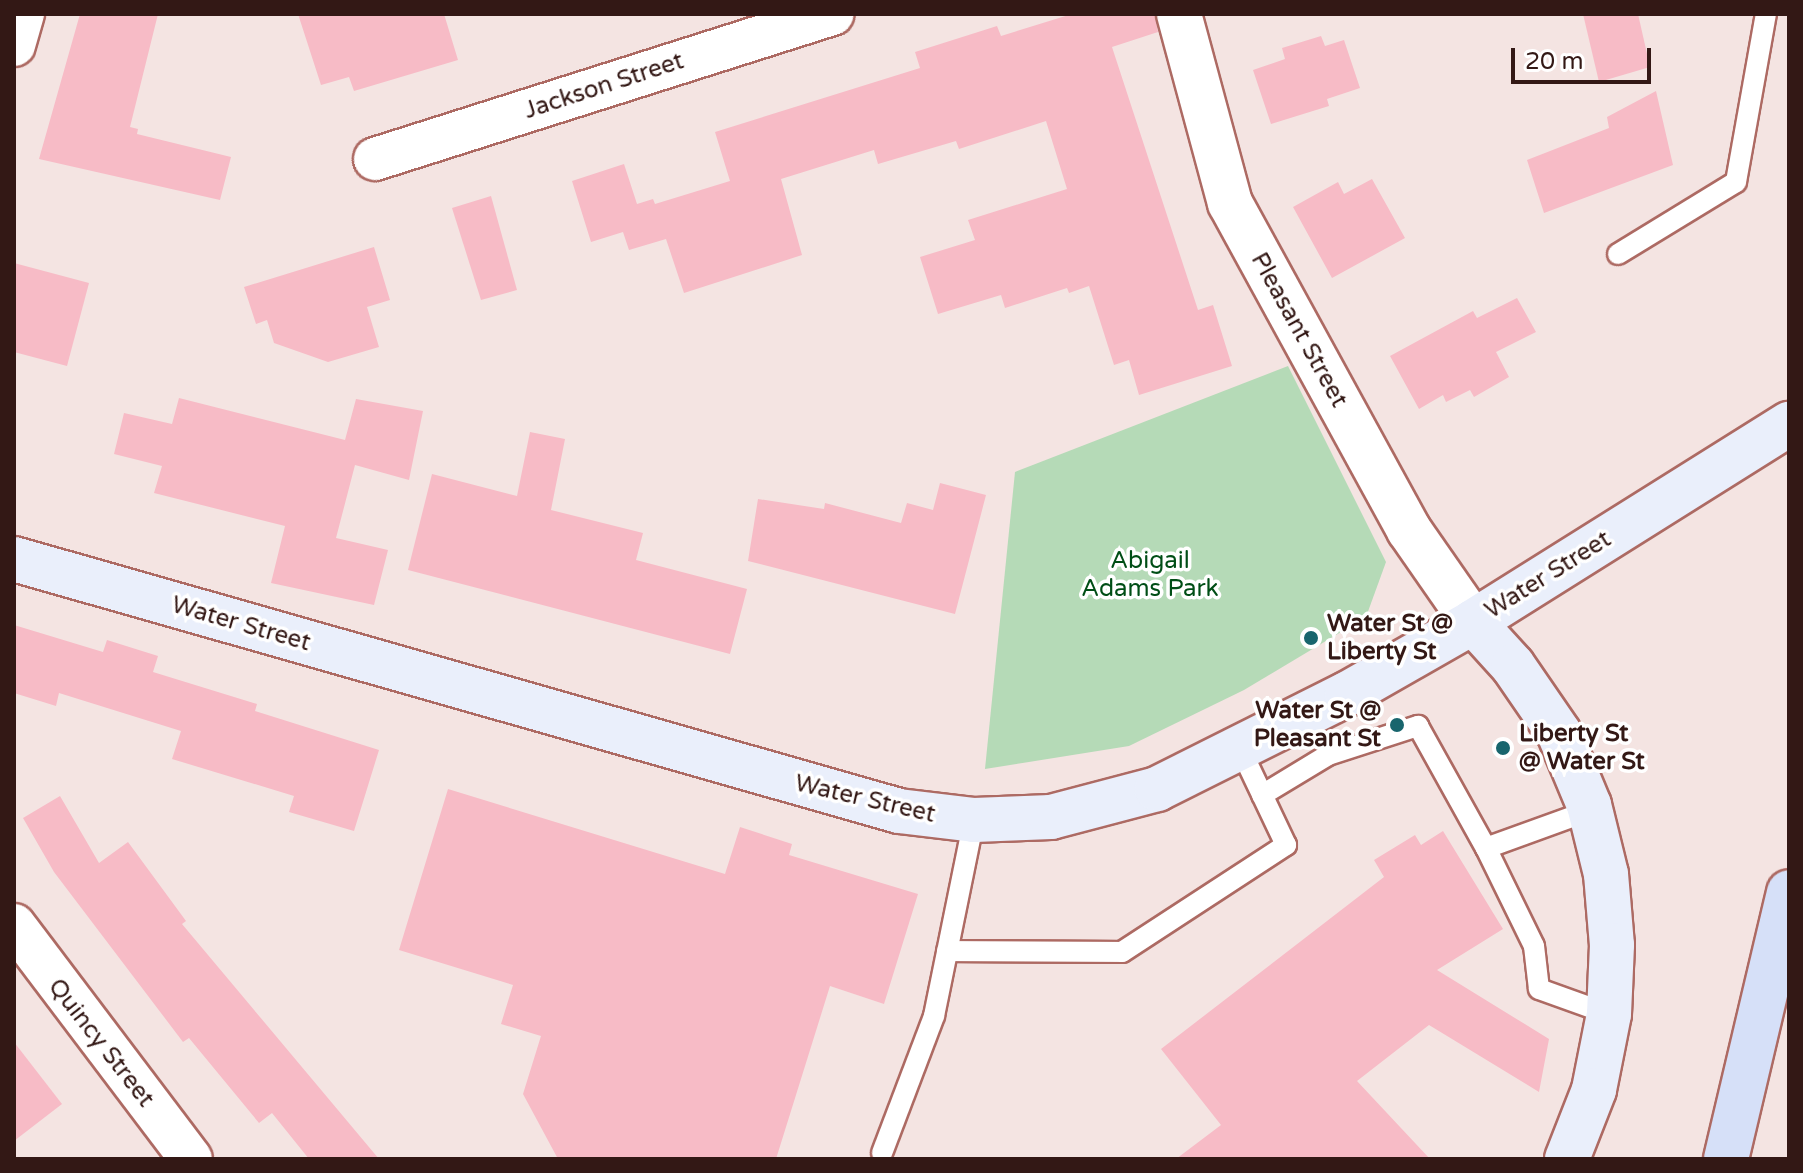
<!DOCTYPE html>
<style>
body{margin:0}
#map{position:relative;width:1803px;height:1173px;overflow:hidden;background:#f4e4e2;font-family:"Varela Round",sans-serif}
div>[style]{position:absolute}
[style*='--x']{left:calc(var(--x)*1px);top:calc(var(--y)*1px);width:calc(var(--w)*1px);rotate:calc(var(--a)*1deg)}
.green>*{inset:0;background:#b5dab7}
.building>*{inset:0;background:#f7bbc6}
.roads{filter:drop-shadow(2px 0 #ad6a63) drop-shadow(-2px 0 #ad6a63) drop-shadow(0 2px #ad6a63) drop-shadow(0 -2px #ad6a63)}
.service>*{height:20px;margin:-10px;padding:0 10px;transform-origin:10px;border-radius:10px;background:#fff}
.minor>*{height:42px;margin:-21px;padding:0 21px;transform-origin:21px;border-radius:21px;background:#fff}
.tertiary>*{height:44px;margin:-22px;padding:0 22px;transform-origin:22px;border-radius:22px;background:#fff}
.secondary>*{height:44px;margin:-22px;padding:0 22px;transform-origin:22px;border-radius:22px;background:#eaeffb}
.primary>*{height:44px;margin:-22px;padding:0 22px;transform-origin:22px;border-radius:22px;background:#d6e0f8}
.dots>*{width:22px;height:22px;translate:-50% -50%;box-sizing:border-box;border:4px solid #fff;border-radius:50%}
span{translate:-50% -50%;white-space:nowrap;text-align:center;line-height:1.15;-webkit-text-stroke:7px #fff;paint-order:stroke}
.street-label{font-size:24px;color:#331815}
.park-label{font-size:24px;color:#004e16}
.poi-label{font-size:24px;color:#331815;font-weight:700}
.left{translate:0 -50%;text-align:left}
.right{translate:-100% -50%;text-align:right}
.frame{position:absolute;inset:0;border:16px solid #331815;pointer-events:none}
.scale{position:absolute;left:1511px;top:48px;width:140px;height:36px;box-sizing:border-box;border:4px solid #331815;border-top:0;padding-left:10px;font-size:24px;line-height:28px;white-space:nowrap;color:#331815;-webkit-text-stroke:6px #fff;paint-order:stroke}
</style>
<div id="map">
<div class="green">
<div style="clip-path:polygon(1288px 366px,1386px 562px,1366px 617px,1244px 690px,1129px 746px,985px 769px,1015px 472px)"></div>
</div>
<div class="building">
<div style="clip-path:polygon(80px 14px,158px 14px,130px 127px,138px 129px,137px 134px,231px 157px,220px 200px,39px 159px)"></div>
<div style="clip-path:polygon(298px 14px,444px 14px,458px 60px,354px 91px,349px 77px,321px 85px)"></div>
<div style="clip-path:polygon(1072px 14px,1155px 14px,1158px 32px,1112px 47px,1198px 310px,1213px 305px,1232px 366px,1139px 395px,1129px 360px,1114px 365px,1089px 286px,1069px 293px,1067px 288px,1005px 308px,1001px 295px,938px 314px,920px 257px,975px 240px,968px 220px,1067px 189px,1046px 121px,959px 149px,956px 141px,878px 164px,874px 150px,781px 179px,802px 255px,684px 293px,666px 239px,629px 250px,623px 232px,591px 242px,572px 181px,624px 164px,637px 204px,653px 199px,655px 204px,730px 181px,715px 132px,920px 68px,915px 52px,997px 26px,1001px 36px)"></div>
<div style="clip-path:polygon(1583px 14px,1638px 14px,1650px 67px,1599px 82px)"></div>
<div style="clip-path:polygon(1321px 36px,1325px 46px,1344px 40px,1360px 88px,1327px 99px,1329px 106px,1271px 124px,1253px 70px,1285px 59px,1282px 48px)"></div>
<div style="clip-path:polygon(1656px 91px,1673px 165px,1544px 213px,1527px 160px,1609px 128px,1607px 117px)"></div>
<div style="clip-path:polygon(1372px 179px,1405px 238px,1332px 278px,1293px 207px,1338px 182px,1344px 194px)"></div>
<div style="clip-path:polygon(491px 196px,517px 290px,481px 300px,452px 208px)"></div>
<div style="clip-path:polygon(374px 247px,390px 300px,367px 307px,379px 347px,328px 362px,274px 343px,267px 320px,256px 324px,244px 287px)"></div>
<div style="clip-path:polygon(14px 263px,89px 283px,67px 366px,14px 352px)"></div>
<div style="clip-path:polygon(1517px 298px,1536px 332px,1496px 352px,1509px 377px,1474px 397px,1470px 390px,1446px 402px,1443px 395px,1419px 409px,1390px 356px,1473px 311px,1477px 318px)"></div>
<div style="clip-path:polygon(179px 398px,345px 440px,356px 399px,423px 411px,409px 480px,355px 465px,336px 538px,388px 550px,374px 605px,271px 583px,285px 526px,154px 493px,162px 466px,114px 454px,124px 413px,172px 424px)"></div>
<div style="clip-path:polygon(530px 432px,565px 439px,551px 510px,643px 533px,636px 560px,747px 589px,730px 654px,408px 570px,432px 474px,517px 496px)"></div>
<div style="clip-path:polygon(940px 483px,986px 495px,955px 614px,748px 561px,758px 499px,824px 509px,825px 503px,901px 523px,907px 503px,933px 510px)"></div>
<div style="clip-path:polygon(14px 625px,103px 652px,107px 640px,158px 656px,153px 672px,257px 704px,255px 711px,379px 750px,354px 831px,289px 812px,294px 796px,172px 759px,181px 731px,59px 693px,56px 706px,14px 693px)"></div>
<div style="clip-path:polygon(448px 789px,725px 874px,740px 827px,792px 844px,789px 855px,918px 894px,884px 1004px,830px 986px,776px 1159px,558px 1159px,523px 1094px,541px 1036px,501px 1024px,513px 985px,399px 950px)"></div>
<div style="clip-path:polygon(60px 796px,99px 863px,128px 842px,186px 921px,182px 924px,379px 1159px,309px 1159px,272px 1113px,259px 1123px,189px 1038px,183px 1042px,54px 872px,23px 818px)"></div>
<div style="clip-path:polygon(1443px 831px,1503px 929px,1437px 970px,1549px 1039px,1539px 1092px,1429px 1025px,1357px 1081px,1430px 1159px,1176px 1159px,1221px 1125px,1161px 1049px,1384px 877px,1374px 860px,1415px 835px,1421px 845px)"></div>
<div style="clip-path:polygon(14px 1042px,62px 1104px,14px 1141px)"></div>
</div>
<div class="roads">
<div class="service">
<div style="--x:1618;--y:254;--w:138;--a:-31.4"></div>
<div style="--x:1736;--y:182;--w:171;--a:-79.9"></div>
<div style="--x:1262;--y:795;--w:77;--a:-31.2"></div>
<div style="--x:1328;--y:755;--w:95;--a:-17.9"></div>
<div style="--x:1418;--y:726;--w:140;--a:60.9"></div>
<div style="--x:1486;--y:848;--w:112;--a:-19.9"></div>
<div style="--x:1486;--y:848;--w:109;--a:63.9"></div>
<div style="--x:1534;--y:946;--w:43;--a:83.4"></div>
<div style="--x:1539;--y:989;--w:74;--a:19.7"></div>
<div style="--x:947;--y:951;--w:175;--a:0.3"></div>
<div style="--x:1122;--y:952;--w:196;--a:-33.1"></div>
<div style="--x:1286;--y:845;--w:107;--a:-115.4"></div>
<div style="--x:882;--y:1153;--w:147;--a:-69.2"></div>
<div style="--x:934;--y:1016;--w:200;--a:-78.5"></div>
</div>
<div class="minor">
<div style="--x:14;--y:45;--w:32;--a:-74"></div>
<div style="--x:375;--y:159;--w:480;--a:-17.6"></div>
<div style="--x:14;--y:925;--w:293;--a:52.9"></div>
</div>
<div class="tertiary">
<div style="--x:1179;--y:14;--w:196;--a:74.9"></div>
<div style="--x:1230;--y:203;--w:373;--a:61.3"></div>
<div style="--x:1409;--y:530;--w:112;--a:55.2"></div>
</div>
<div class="secondary">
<div style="--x:14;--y:559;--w:920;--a:15.89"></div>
<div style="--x:899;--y:811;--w:76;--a:6.8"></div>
<div style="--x:974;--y:820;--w:77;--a:-2.2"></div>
<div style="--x:1051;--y:817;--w:110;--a:-14.8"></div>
<div style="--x:1157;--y:789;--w:212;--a:-26.6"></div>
<div style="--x:1347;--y:694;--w:145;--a:-29.7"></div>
<div style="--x:1473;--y:622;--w:373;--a:-32.1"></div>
<div style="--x:1473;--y:622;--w:59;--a:47.7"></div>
<div style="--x:1513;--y:666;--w:81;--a:55.5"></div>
<div style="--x:1559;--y:733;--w:78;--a:67.4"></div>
<div style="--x:1589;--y:805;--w:71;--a:76.2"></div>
<div style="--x:1606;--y:874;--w:71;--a:85.2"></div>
<div style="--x:1612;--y:945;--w:69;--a:92.5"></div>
<div style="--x:1609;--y:1014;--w:77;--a:101.2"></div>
<div style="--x:1594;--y:1090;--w:74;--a:111.4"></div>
</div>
<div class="primary">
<div style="--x:1726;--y:1159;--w:274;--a:-76.7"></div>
</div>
</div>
<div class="dots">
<div style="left:1311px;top:638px;background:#18656d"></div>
<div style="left:1397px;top:725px;background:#18656d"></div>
<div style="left:1503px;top:748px;background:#18656d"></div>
</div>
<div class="street-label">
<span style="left:604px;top:86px;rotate:-18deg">Jackson Street</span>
<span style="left:1299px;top:330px;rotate:61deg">Pleasant Street</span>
<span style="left:1548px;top:575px;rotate:-32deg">Water Street</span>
<span style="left:241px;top:624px;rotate:16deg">Water Street</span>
<span style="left:865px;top:799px;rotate:13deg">Water Street</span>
<span style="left:101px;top:1043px;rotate:52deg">Quincy Street</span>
</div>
<div class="park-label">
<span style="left:1150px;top:575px">Abigail<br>Adams Park</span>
</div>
<div class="poi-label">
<span class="left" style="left:1327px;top:638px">Water St @<br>Liberty St</span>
<span class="right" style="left:1381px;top:725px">Water St @<br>Pleasant St</span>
<span class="left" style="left:1519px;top:748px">Liberty St<br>@ Water St</span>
</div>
<div class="frame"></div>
<div class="scale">20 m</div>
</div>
